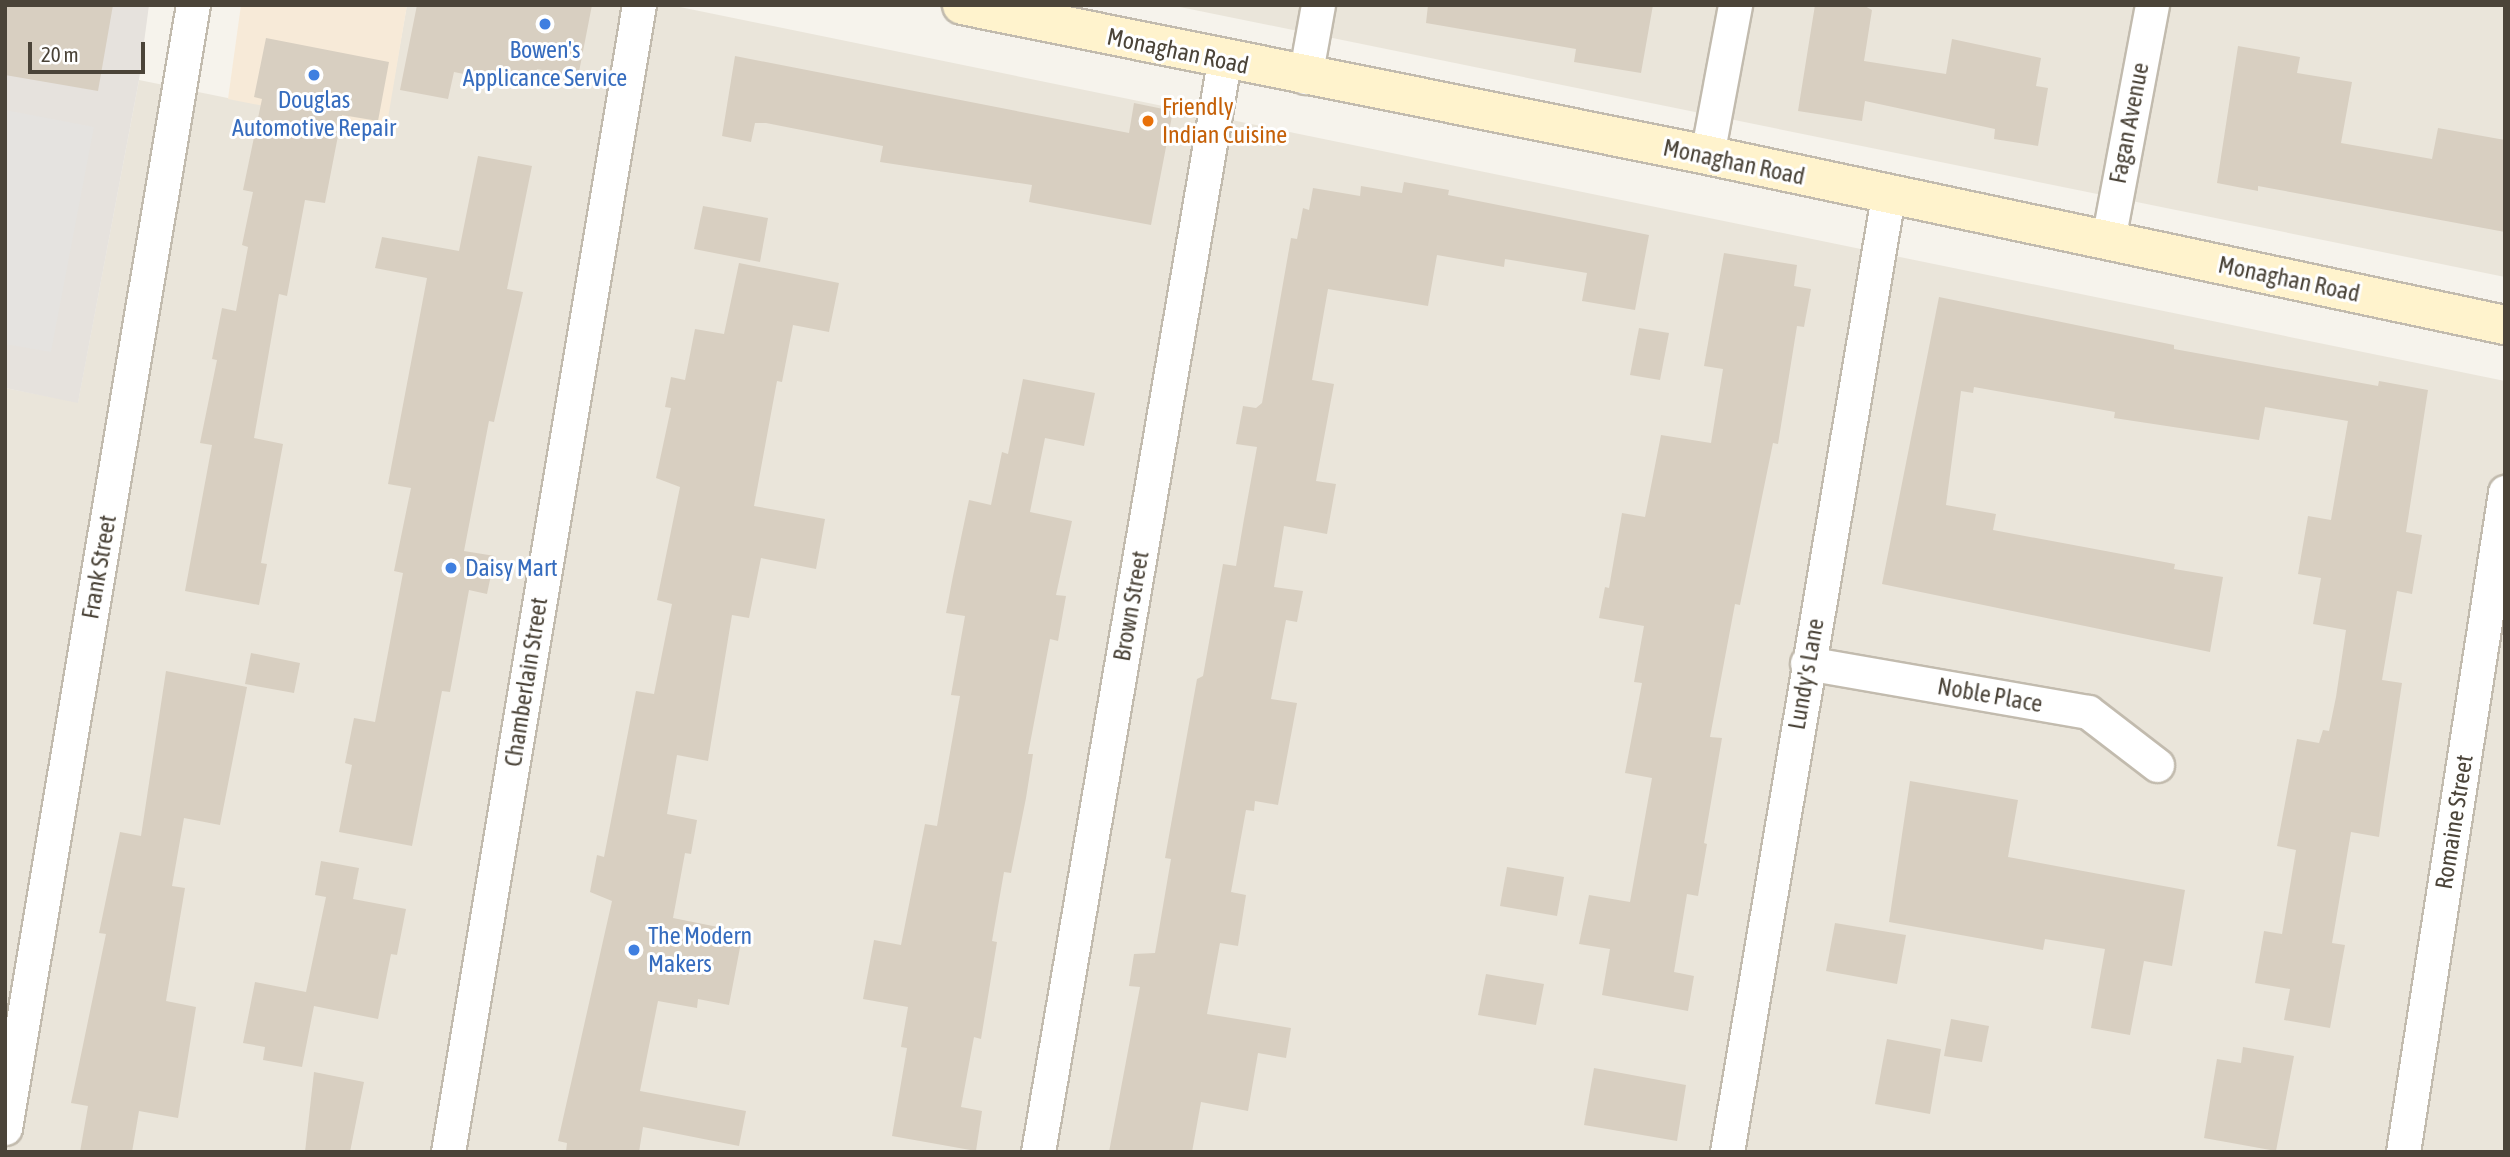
<!DOCTYPE html>
<style>
body{margin:0}
#map{position:relative;width:2510px;height:1157px;overflow:hidden;background:#f6f3ec;font-family:"Asap Condensed",sans-serif}
div>[style]{position:absolute}
[style*='--x']{left:calc(var(--x)*1px);top:calc(var(--y)*1px);width:calc(var(--w)*1px);rotate:calc(var(--a)*1deg)}
.residential>*{inset:0;background:#eae5da}
.commercial>*{inset:0;background:#f7ead8}
.industrial>*{inset:0;background:#e6e2dd}
.parking>*{inset:0;background:#e5e3e0}
.building>*{inset:0;background:#d8cfc1}
.roads{filter:drop-shadow(2px 0 #c2bbae) drop-shadow(-2px 0 #c2bbae) drop-shadow(0 2px #c2bbae) drop-shadow(0 -2px #c2bbae)}
.street>*{height:33px;margin:-16.5px;padding:0 16.5px;transform-origin:16.5px;border-radius:16.5px;background:#fff}
.secondary>*{height:38px;margin:-19px;padding:0 19px;transform-origin:19px;border-radius:19px;background:#fff3cd}
.dots>*{width:19px;height:19px;translate:-50% -50%;box-sizing:border-box;border:4px solid #fff;border-radius:50%}
span{translate:-50% -50%;white-space:nowrap;text-align:center;line-height:1.15;-webkit-text-stroke:6px #fff;paint-order:stroke}
.shop-label{font-size:24px;color:#366cbe}
.left{translate:0 -50%;text-align:left}
.street-label{font-size:24px;color:#4b4439}
.food-label{font-size:24px;color:#c56008}
.frame{position:absolute;inset:0;border:7px solid #4b4439;pointer-events:none}
.scale{position:absolute;left:28px;top:42px;width:117px;height:32px;box-sizing:border-box;border:4px solid #4b4439;border-top:0;padding-left:9px;font-size:21px;line-height:24px;white-space:nowrap;color:#4b4439;-webkit-text-stroke:5px #fff;paint-order:stroke}
</style>
<div id="map">
<div class="residential">
<div style="clip-path:polygon(407px 5px,670px 5px,2505px 381px,2505px 1152px,5px 1152px,5px 388px,78px 402px,139px 80px,385px 130px)"></div>
<div style="clip-path:polygon(1170px 5px,2505px 5px,2505px 277px)"></div>
</div>
<div class="commercial">
<div style="clip-path:polygon(241px 5px,407px 5px,386px 130px,228px 99px)"></div>
</div>
<div class="industrial">
<div style="clip-path:polygon(5px 5px,149px 5px,139px 80px,78px 403px,5px 388px)"></div>
</div>
<div class="parking">
<div style="clip-path:polygon(5px 110px,94px 127px,51px 352px,5px 344px)"></div>
</div>
<div class="building">
<div style="clip-path:polygon(5px 5px,113px 5px,98px 91px,5px 75px)"></div>
<div style="clip-path:polygon(417px 5px,592px 5px,578px 77px,537px 69px,533px 88px,454px 72px,448px 99px,400px 90px)"></div>
<div style="clip-path:polygon(1428px 5px,1653px 5px,1641px 73px,1574px 62px,1576px 49px,1426px 23px)"></div>
<div style="clip-path:polygon(1815px 5px,1863px 5px,1872px 10px,1864px 61px,1946px 74px,1952px 39px,2041px 58px,2036px 86px,2048px 88px,2038px 146px,1994px 139px,1995px 129px,1865px 101px,1862px 121px,1798px 111px)"></div>
<div style="clip-path:polygon(266px 38px,389px 62px,378px 121px,342px 115px,325px 203px,305px 200px,287px 296px,279px 294px,254px 438px,283px 444px,261px 563px,267px 564px,259px 605px,185px 591px,212px 445px,200px 443px,217px 360px,212px 359px,222px 308px,236px 311px,248px 247px,242px 245px,253px 192px,243px 190px,262px 99px,254px 97px)"></div>
<div style="clip-path:polygon(2238px 46px,2300px 57px,2297px 73px,2352px 82px,2341px 143px,2432px 159px,2438px 128px,2505px 140px,2505px 232px,2258px 186px,2258px 191px,2217px 183px)"></div>
<div style="clip-path:polygon(735px 56px,1129px 133px,1134px 103px,1173px 111px,1151px 225px,1029px 202px,1032px 185px,880px 162px,883px 146px,766px 123px,755px 123px,751px 142px,722px 136px)"></div>
<div style="clip-path:polygon(478px 156px,532px 166px,507px 289px,523px 292px,494px 422px,489px 421px,464px 551px,495px 556px,487px 594px,469px 590px,450px 692px,442px 691px,412px 846px,339px 832px,352px 765px,345px 763px,354px 718px,375px 722px,403px 573px,394px 571px,411px 488px,388px 484px,427px 278px,375px 268px,382px 237px,459px 251px)"></div>
<div style="clip-path:polygon(1404px 182px,1449px 190px,1448px 195px,1649px 235px,1635px 310px,1582px 301px,1587px 273px,1505px 259px,1504px 267px,1437px 255px,1428px 306px,1328px 289px,1312px 380px,1334px 384px,1316px 481px,1336px 484px,1327px 534px,1284px 526px,1274px 587px,1303px 591px,1297px 622px,1286px 620px,1271px 699px,1297px 703px,1278px 805px,1255px 801px,1254px 811px,1246px 810px,1231px 892px,1246px 895px,1238px 946px,1220px 943px,1207px 1014px,1291px 1028px,1286px 1058px,1258px 1053px,1248px 1111px,1201px 1102px,1192px 1152px,1109px 1152px,1140px 987px,1129px 986px,1134px 954px,1155px 953px,1171px 859px,1165px 858px,1197px 679px,1203px 676px,1223px 564px,1236px 566px,1244px 519px,1257px 447px,1236px 444px,1243px 406px,1256px 408px,1262px 403px,1291px 238px,1297px 239px,1303px 208px,1309px 210px,1313px 188px,1360px 196px,1361px 186px,1402px 193px)"></div>
<div style="clip-path:polygon(703px 206px,768px 218px,760px 262px,694px 249px)"></div>
<div style="clip-path:polygon(1724px 253px,1797px 265px,1794px 286px,1811px 289px,1804px 327px,1797px 326px,1778px 444px,1773px 443px,1740px 605px,1735px 604px,1710px 737px,1722px 738px,1704px 843px,1707px 844px,1698px 896px,1687px 894px,1674px 972px,1694px 976px,1688px 1011px,1602px 995px,1610px 949px,1579px 944px,1589px 895px,1630px 902px,1652px 778px,1625px 773px,1642px 683px,1634px 682px,1644px 626px,1599px 618px,1605px 587px,1609px 588px,1622px 513px,1645px 517px,1661px 435px,1711px 443px,1723px 369px,1704px 366px)"></div>
<div style="clip-path:polygon(739px 263px,839px 283px,829px 332px,793px 325px,782px 382px,777px 381px,754px 506px,825px 519px,816px 569px,761px 558px,749px 618px,732px 615px,708px 761px,677px 755px,667px 814px,697px 820px,691px 854px,685px 853px,673px 918px,743px 932px,729px 1005px,698px 999px,697px 1008px,658px 1001px,640px 1091px,746px 1111px,739px 1146px,643px 1127px,639px 1152px,566px 1152px,567px 1143px,558px 1141px,612px 901px,590px 892px,597px 855px,604px 857px,636px 691px,654px 694px,672px 604px,657px 600px,680px 487px,656px 478px,671px 408px,665px 407px,671px 377px,685px 380px,695px 329px,724px 334px)"></div>
<div style="clip-path:polygon(1939px 297px,2174px 345px,2174px 349px,2378px 386px,2379px 381px,2428px 390px,2406px 532px,2422px 535px,2412px 594px,2397px 591px,2382px 680px,2402px 683px,2384px 802px,2379px 837px,2351px 832px,2332px 943px,2345px 945px,2330px 1028px,2284px 1020px,2290px 989px,2255px 983px,2264px 931px,2282px 934px,2296px 850px,2277px 846px,2297px 739px,2319px 743px,2323px 730px,2329px 731px,2336px 697px,2346px 630px,2313px 624px,2321px 578px,2298px 574px,2308px 516px,2331px 520px,2348px 421px,2265px 407px,2259px 440px,2114px 418px,2115px 412px,1974px 387px,1973px 393px,1961px 391px,1946px 505px,1996px 514px,1993px 530px,2175px 564px,2174px 569px,2223px 577px,2210px 652px,1882px 584px)"></div>
<div style="clip-path:polygon(1639px 328px,1669px 333px,1660px 380px,1630px 375px)"></div>
<div style="clip-path:polygon(1023px 379px,1095px 393px,1084px 446px,1045px 438px,1030px 512px,1072px 521px,1056px 595px,1066px 596px,1058px 641px,1050px 639px,1028px 754px,1033px 754px,1026px 798px,1011px 873px,1004px 872px,992px 941px,997px 942px,981px 1039px,974px 1037px,961px 1107px,982px 1111px,976px 1151px,892px 1136px,907px 1048px,901px 1047px,908px 1007px,863px 999px,874px 940px,901px 945px,925px 824px,937px 826px,960px 696px,951px 695px,965px 616px,946px 613px,953px 576px,969px 500px,991px 505px,1002px 452px,1008px 454px)"></div>
<div style="clip-path:polygon(251px 653px,300px 663px,294px 693px,245px 684px)"></div>
<div style="clip-path:polygon(166px 671px,247px 687px,220px 825px,184px 818px,172px 886px,185px 888px,166px 1001px,196px 1007px,178px 1118px,139px 1111px,132px 1152px,80px 1152px,88px 1106px,71px 1103px,106px 934px,99px 933px,120px 832px,141px 836px)"></div>
<div style="clip-path:polygon(1910px 781px,2018px 800px,2008px 857px,2185px 890px,2172px 966px,2144px 961px,2130px 1035px,2091px 1028px,2105px 949px,2045px 939px,2043px 950px,1889px 922px)"></div>
<div style="clip-path:polygon(321px 861px,359px 868px,353px 899px,406px 909px,397px 955px,391px 954px,378px 1019px,314px 1006px,302px 1067px,263px 1060px,265px 1047px,243px 1043px,255px 982px,306px 992px,326px 897px,315px 895px)"></div>
<div style="clip-path:polygon(1507px 867px,1564px 877px,1557px 916px,1500px 906px)"></div>
<div style="clip-path:polygon(1835px 923px,1906px 935px,1897px 984px,1826px 971px)"></div>
<div style="clip-path:polygon(1486px 974px,1544px 984px,1536px 1025px,1478px 1015px)"></div>
<div style="clip-path:polygon(1951px 1019px,1989px 1026px,1982px 1062px,1944px 1056px)"></div>
<div style="clip-path:polygon(1887px 1039px,1941px 1049px,1930px 1114px,1875px 1104px)"></div>
<div style="clip-path:polygon(2243px 1047px,2294px 1056px,2276px 1151px,2204px 1138px,2217px 1059px,2241px 1063px)"></div>
<div style="clip-path:polygon(1594px 1068px,1686px 1085px,1677px 1141px,1584px 1125px)"></div>
<div style="clip-path:polygon(314px 1072px,364px 1082px,350px 1152px,305px 1152px)"></div>
</div>
<div class="roads">
<div class="street">
<div style="--x:1305;--y:77;--w:73;--a:-79.8"></div>
<div style="--x:1707;--y:155;--w:153;--a:-79.4"></div>
<div style="--x:2108;--y:240;--w:239;--a:-79.4"></div>
<div style="--x:1807;--y:663;--w:285;--a:9.9"></div>
<div style="--x:2088;--y:712;--w:87;--a:37.5"></div>
<div style="--x:5;--y:1128;--w:1139;--a:-80.5"></div>
<div style="--x:448;--y:1152;--w:1163;--a:-80.55"></div>
<div style="--x:1038;--y:1152;--w:1107;--a:-80.32"></div>
<div style="--x:1727;--y:1152;--w:969;--a:-80.44"></div>
<div style="--x:2403;--y:1152;--w:668;--a:-81.21"></div>
</div>
<div class="secondary">
<div style="--x:962;--y:5;--w:760;--a:11.38"></div>
<div style="--x:1707;--y:155;--w:816;--a:12.03"></div>
</div>
</div>
<div class="dots">
<div style="left:545px;top:24px;background:#3f7fe0"></div>
<div style="left:314px;top:75px;background:#3f7fe0"></div>
<div style="left:1148px;top:121px;background:#e8710a"></div>
<div style="left:451px;top:568px;background:#3f7fe0"></div>
<div style="left:634px;top:950px;background:#3f7fe0"></div>
</div>
<div class="shop-label">
<span style="left:545px;top:64px">Bowen's<br>Applicance Service</span>
<span style="left:314px;top:114px">Douglas<br>Automotive Repair</span>
<span class="left" style="left:465px;top:568px">Daisy Mart</span>
<span class="left" style="left:648px;top:950px">The Modern<br>Makers</span>
</div>
<div class="street-label">
<span style="left:1178px;top:51px;rotate:12deg">Monaghan Road</span>
<span style="left:2129px;top:123px;rotate:-79deg">Fagan Avenue</span>
<span style="left:1734px;top:162px;rotate:12deg">Monaghan Road</span>
<span style="left:2289px;top:279px;rotate:12deg">Monaghan Road</span>
<span style="left:99px;top:567px;rotate:-80deg">Frank Street</span>
<span style="left:1131px;top:606px;rotate:-80deg">Brown Street</span>
<span style="left:1806px;top:674px;rotate:-80deg">Lundy's Lane</span>
<span style="left:526px;top:682px;rotate:-81deg">Chamberlain Street</span>
<span style="left:1990px;top:695px;rotate:10deg">Noble Place</span>
<span style="left:2454px;top:822px;rotate:-81deg">Romaine Street</span>
</div>
<div class="food-label">
<span class="left" style="left:1162px;top:121px">Friendly<br>Indian Cuisine</span>
</div>
<div class="frame"></div>
<div class="scale">20 m</div>
</div>
